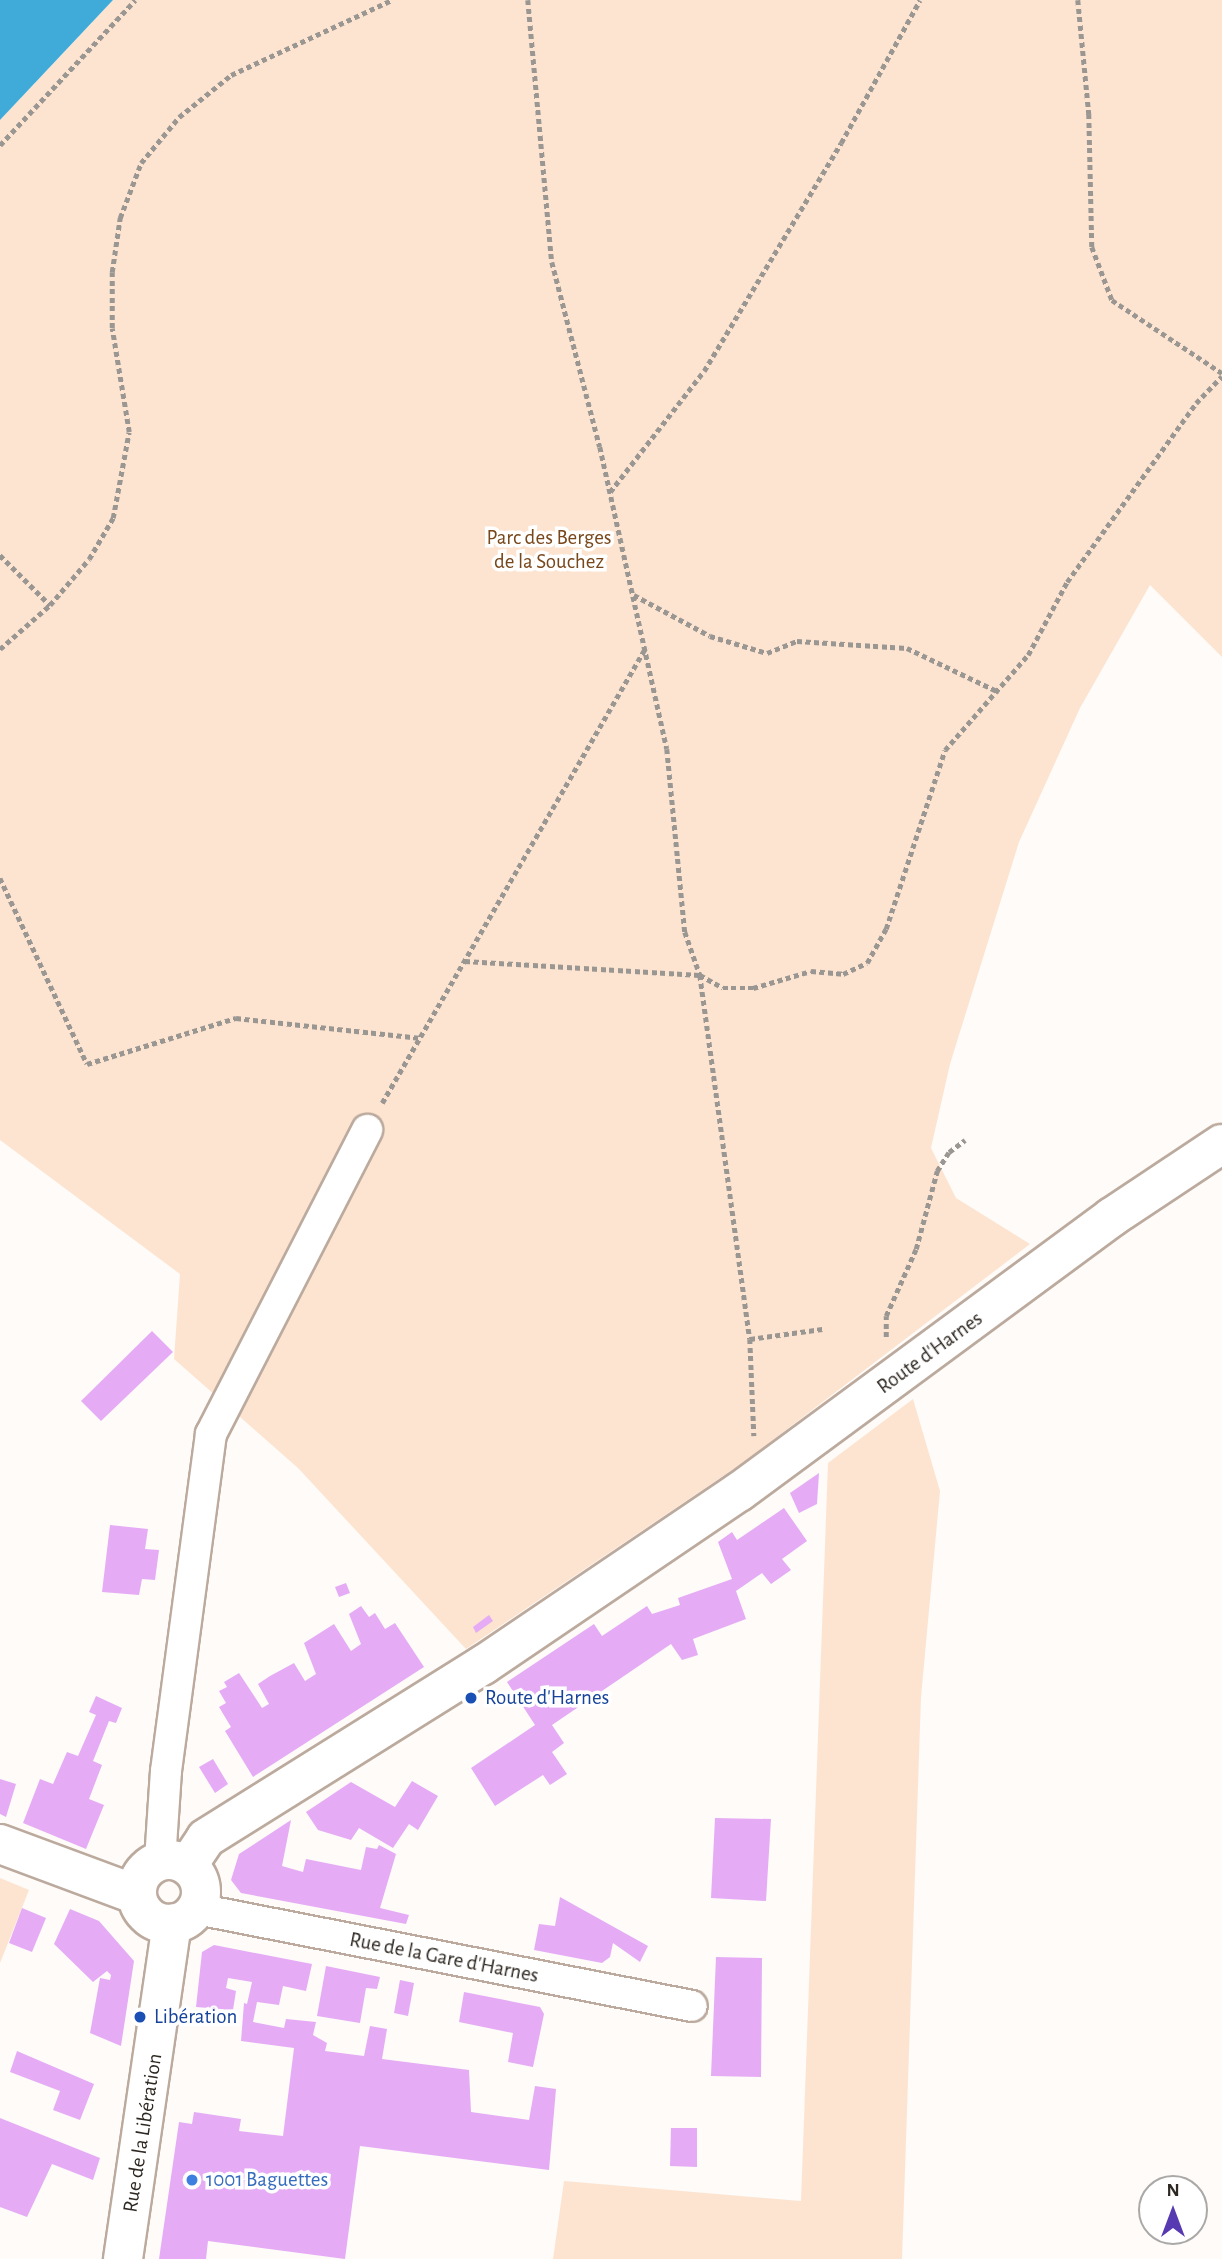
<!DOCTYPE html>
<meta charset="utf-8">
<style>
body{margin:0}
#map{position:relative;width:1222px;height:2259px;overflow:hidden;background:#fefbf8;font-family:"Alegreya Sans",sans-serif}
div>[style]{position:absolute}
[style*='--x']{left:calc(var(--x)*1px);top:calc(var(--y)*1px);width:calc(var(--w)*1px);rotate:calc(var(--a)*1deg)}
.green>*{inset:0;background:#fde4d1}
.water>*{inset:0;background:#40abd9}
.building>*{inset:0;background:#e5acf5}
.path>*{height:4.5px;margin-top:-2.25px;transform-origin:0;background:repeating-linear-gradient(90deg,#9a9692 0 5px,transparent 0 8.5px)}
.roads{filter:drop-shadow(2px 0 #bbaa9d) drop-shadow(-2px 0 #bbaa9d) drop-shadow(0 2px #bbaa9d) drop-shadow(0 -2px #bbaa9d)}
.minor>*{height:30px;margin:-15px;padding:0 15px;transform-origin:15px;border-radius:15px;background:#fff}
.secondary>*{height:38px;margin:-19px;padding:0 19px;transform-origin:19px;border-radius:19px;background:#fff}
.secondary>.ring{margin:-19px;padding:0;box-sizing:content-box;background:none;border:38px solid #fff;border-radius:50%}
.dots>*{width:19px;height:19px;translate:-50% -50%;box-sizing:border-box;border:4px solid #fff;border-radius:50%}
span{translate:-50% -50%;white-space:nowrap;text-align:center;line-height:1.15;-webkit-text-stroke:7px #fff;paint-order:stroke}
.park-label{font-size:21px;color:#78471b}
.street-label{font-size:21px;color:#2e2822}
.transit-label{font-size:21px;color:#164399}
.left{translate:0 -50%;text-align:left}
.shop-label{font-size:21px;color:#366cbe}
.north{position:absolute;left:1138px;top:2175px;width:70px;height:70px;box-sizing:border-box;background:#fff;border:2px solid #aba9a7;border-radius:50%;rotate:0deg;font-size:19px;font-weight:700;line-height:28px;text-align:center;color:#2e2822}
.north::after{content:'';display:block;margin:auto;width:24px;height:32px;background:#5739b1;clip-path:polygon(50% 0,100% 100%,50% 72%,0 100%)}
</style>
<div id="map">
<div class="green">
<div style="clip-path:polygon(113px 0,1222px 0,1222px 657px,1150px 585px,1080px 708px,1019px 842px,950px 1064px,931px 1148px,956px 1198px,1030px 1244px,744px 1462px,466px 1649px,298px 1468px,174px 1359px,180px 1274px,0 1140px,0 120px)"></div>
<div style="clip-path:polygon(913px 1399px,940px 1491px,921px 1697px,902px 2259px,553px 2259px,564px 2181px,801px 2201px,828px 1463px)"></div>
<div style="clip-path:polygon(0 1878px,29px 1890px,0 1963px)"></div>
</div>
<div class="water">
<div style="clip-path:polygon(0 0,113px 0,0 120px)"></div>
</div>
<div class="building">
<div style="clip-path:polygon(152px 1331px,173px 1352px,101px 1421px,81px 1401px)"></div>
<div style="clip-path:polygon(819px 1473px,817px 1504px,799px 1513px,790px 1493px)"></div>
<div style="clip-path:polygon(784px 1508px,807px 1541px,782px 1559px,791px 1570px,771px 1584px,762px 1573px,736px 1591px,746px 1619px,693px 1639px,698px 1655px,682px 1660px,671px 1644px,552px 1725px,564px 1743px,552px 1752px,567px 1774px,550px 1785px,543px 1775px,495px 1806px,471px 1768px,535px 1725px,507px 1682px,594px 1624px,602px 1636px,647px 1606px,652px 1614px,680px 1605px,678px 1598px,732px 1579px,718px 1542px,732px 1532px,737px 1540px)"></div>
<div style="clip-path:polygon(110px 1525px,148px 1529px,145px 1549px,159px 1550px,155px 1580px,142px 1579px,139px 1595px,102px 1592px)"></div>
<div style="clip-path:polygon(346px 1583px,350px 1593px,339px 1597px,335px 1587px)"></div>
<div style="clip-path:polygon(361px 1606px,369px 1617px,375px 1613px,385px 1629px,395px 1623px,424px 1667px,253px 1777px,225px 1731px,231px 1727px,219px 1707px,226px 1703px,219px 1691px,227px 1687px,224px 1682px,239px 1673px,262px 1708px,269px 1704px,258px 1684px,270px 1676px,294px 1663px,305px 1681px,316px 1674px,304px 1643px,334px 1624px,351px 1651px,361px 1644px,349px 1614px)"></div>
<div style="clip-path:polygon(489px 1615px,493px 1621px,476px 1633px,473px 1627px)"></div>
<div style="clip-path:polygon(96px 1696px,122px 1708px,116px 1723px,109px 1721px,93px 1761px,102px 1765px,89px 1799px,104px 1805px,86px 1849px,23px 1823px,40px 1779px,53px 1784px,67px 1752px,78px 1756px,96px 1715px,89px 1712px)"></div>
<div style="clip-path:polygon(213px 1759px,228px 1784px,215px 1793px,199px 1767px)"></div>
<div style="clip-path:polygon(0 1779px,16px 1784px,6px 1817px,0 1814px)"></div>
<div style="clip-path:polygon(412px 1781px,438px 1796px,418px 1830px,409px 1824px,393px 1848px,359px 1828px,351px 1840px,318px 1830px,306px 1812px,351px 1782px,395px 1807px)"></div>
<div style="clip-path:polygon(715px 1818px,771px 1819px,766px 1901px,711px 1898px)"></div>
<div style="clip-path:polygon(291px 1820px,282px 1866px,303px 1872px,306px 1859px,361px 1870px,366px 1847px,377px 1849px,379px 1845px,396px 1854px,380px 1908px,409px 1915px,406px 1924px,241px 1893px,231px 1880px,239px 1854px)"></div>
<div style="clip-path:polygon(560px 1897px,648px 1946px,640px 1962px,613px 1943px,610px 1957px,602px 1963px,534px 1950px,539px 1924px,555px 1926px)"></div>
<div style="clip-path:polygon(22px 1908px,46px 1918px,32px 1952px,9px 1943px)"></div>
<div style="clip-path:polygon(70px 1909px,99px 1921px,134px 1961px,121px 2046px,90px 2033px,100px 1978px,110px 1980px,111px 1975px,107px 1971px,93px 1982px,54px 1944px)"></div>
<div style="clip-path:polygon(214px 1945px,312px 1964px,306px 1991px,283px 1986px,279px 2005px,257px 2002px,253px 2022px,284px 2028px,286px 2019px,316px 2022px,313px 2035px,327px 2043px,325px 2051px,364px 2056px,370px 2026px,387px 2029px,382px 2059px,469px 2070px,471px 2112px,529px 2120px,535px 2086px,556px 2089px,549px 2170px,360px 2146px,345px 2259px,208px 2241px,206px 2259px,159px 2259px,179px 2122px,192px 2124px,194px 2112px,241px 2119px,239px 2131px,283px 2136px,294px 2048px,241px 2041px,244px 2003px,247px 2004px,252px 1982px,228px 1978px,226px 1988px,236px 1991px,233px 2010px,196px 2007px,202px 1952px)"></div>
<div style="clip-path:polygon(716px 1957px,762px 1958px,761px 2077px,711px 2076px)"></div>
<div style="clip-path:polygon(326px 1966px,380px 1977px,377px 1989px,366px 1988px,360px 2023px,317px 2016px)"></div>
<div style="clip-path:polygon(400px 1980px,414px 1983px,408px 2016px,394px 2013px)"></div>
<div style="clip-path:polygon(464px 1992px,540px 2007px,544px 2014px,533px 2067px,508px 2062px,513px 2033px,459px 2022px)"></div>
<div style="clip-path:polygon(17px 2051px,94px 2084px,80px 2120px,53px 2110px,60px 2091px,10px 2072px)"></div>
<div style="clip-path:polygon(0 2118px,100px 2158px,93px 2180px,52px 2164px,27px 2217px,0 2207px)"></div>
<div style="clip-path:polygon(671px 2128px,697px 2128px,697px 2167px,670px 2166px)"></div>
</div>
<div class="path">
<div style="--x:528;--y:0;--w:263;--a:84.8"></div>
<div style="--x:552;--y:262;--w:191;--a:75.5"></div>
<div style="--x:600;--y:447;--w:309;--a:77.5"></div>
<div style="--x:667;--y:749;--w:184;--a:84.4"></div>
<div style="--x:685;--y:932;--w:46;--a:70.8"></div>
<div style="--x:700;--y:975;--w:26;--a:29"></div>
<div style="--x:723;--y:988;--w:30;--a:0"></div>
<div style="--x:753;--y:988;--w:60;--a:-16.3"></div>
<div style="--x:811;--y:971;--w:32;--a:5"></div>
<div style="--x:843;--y:974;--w:26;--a:-25"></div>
<div style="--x:867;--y:963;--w:39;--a:-61"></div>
<div style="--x:886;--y:929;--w:188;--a:-71.8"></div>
<div style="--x:945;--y:750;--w:126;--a:-48.9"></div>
<div style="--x:1028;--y:655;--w:83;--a:-61.9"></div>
<div style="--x:1067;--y:582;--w:221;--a:-54.2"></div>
<div style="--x:1196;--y:403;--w:37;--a:-46"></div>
<div style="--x:1078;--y:0;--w:115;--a:84.5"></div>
<div style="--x:1089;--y:114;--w:133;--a:88.7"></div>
<div style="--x:1092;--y:247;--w:57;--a:69.3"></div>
<div style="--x:1112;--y:300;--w:132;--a:33.6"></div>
<div style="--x:0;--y:145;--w:198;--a:-47"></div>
<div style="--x:610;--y:492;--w:153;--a:-52.2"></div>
<div style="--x:704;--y:371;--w:266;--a:-59"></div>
<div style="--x:841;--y:143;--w:163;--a:-61.1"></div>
<div style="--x:0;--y:555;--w:71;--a:45"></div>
<div style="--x:634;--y:595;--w:86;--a:28.3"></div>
<div style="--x:710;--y:636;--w:59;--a:16.6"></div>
<div style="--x:767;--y:653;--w:32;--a:-22"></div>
<div style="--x:797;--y:641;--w:110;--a:3.6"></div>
<div style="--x:907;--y:648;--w:102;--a:25.6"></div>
<div style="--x:0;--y:649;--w:67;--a:-41.3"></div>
<div style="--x:50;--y:605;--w:60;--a:-49.7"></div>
<div style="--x:89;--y:559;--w:48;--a:-59.7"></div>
<div style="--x:113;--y:518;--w:87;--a:-79.5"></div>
<div style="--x:129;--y:432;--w:105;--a:-99.3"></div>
<div style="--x:112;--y:328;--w:56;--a:-90"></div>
<div style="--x:112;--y:272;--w:55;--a:-81.6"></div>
<div style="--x:120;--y:218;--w:59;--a:-69.1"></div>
<div style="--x:141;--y:163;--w:60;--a:-50.4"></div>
<div style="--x:179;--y:117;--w:67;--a:-38.9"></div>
<div style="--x:231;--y:75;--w:178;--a:-25"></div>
<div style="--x:0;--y:878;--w:205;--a:64.9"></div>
<div style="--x:87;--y:1064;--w:156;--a:-17.2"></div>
<div style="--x:236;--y:1018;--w:186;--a:6.2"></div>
<div style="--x:465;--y:961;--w:235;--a:3.4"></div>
<div style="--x:700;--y:975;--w:367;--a:82.2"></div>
<div style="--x:750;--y:1339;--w:73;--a:-7.9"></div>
<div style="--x:382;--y:1103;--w:527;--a:-59.93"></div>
<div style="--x:886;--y:1337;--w:21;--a:-90"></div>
<div style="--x:886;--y:1316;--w:73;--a:-65.9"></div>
<div style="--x:916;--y:1249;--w:81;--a:-74.9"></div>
<div style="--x:937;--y:1171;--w:22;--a:-58"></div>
<div style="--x:949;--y:1152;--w:20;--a:-37"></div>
<div style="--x:750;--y:1339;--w:97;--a:87.6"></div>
</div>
<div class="roads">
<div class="minor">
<div style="--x:160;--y:1861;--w:90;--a:-86.2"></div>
<div style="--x:166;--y:1771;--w:340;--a:-82.4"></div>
<div style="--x:211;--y:1434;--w:342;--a:-62.8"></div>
<div style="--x:197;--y:1909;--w:504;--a:11.09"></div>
</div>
<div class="secondary">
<div style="--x:0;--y:1844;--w:146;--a:20.4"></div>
<div class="ring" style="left:137px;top:1860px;width:26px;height:26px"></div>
<div style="--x:188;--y:1865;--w:32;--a:-56"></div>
<div style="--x:206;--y:1838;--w:327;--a:-32"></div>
<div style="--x:483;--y:1665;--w:309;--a:-34.1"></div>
<div style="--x:739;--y:1492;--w:463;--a:-36.4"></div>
<div style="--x:1112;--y:1217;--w:132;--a:-33.6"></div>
<div style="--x:123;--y:2259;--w:339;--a:-81.7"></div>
</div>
</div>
<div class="dots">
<div style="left:471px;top:1698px;background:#1a4fb4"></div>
<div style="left:140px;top:2017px;background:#1a4fb4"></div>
<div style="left:192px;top:2180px;background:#3f7fe0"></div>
</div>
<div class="park-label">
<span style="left:549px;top:550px">Parc des Berges<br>de la Souchez</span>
</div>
<div class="street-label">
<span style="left:930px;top:1353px;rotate:-36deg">Route d'Harnes</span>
<span style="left:444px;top:1958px;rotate:11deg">Rue de la Gare d'Harnes</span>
<span style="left:143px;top:2133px;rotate:-81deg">Rue de la Libération</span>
</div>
<div class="transit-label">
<span class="left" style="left:485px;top:1698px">Route d'Harnes</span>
<span class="left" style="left:154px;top:2017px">Libération</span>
</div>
<div class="shop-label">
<span class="left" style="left:206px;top:2180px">1001 Baguettes</span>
</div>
<div class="north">N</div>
</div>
